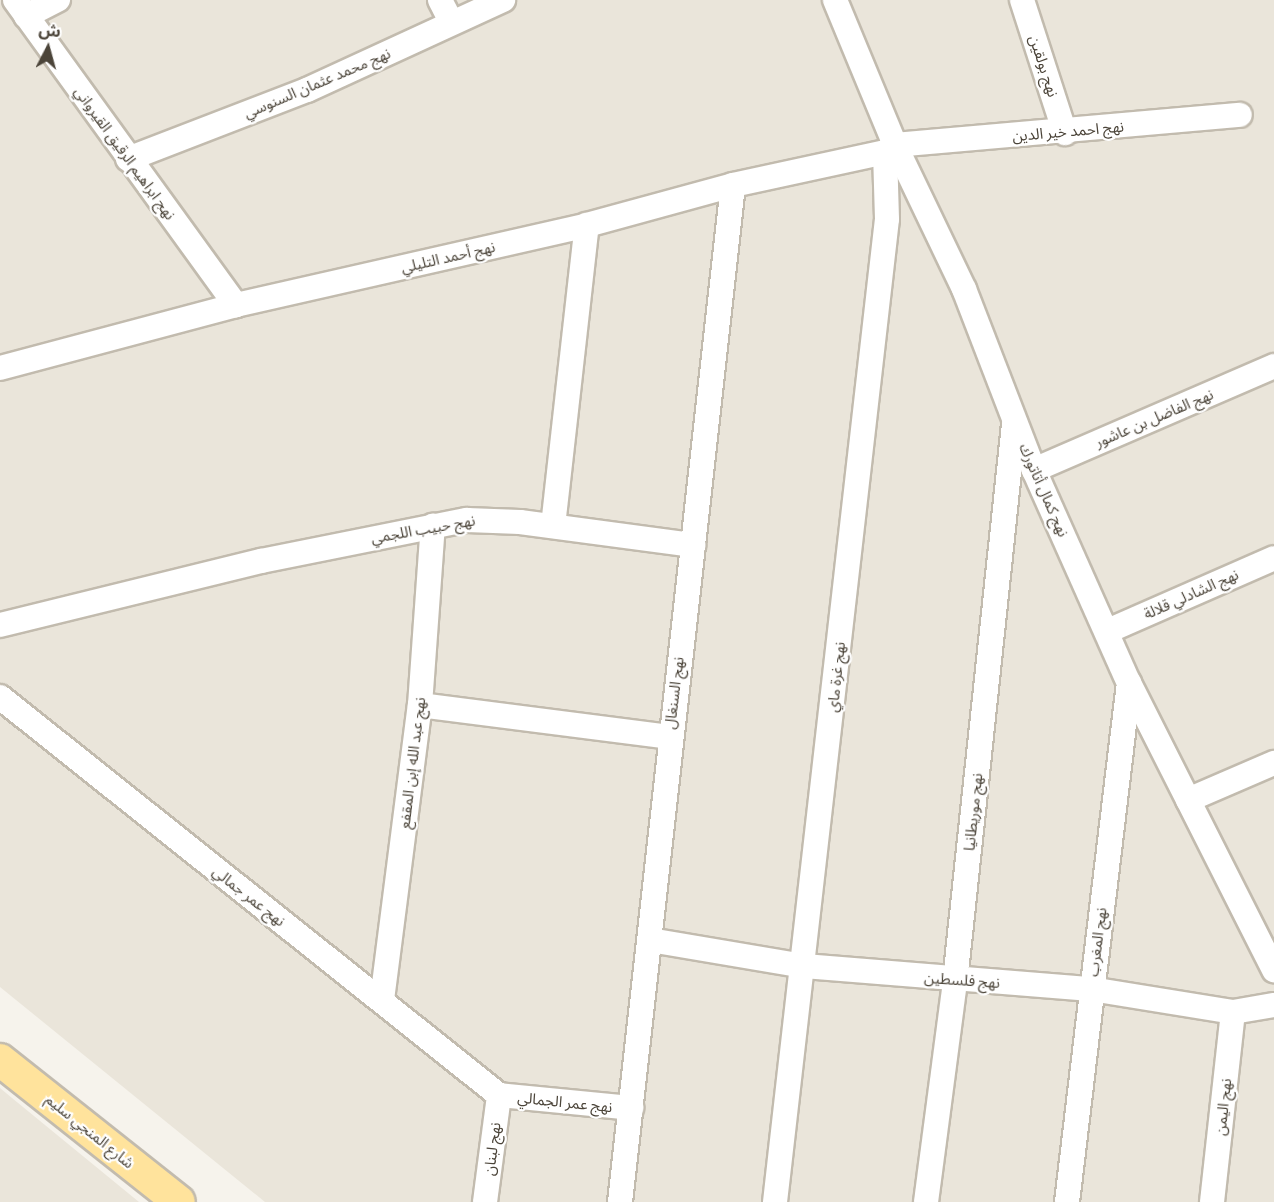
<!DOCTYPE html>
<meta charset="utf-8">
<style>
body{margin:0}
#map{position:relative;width:1274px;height:1202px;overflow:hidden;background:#f6f3ec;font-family:Ubuntu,"Noto Sans Arabic",sans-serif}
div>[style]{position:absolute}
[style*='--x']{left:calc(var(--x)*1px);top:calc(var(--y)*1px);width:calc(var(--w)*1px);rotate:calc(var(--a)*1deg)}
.residential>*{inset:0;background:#eae5da}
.roads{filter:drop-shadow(2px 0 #c2bbae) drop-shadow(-2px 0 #c2bbae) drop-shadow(0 2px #c2bbae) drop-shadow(0 -2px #c2bbae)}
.minor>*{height:24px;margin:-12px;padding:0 12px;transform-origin:12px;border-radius:12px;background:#fff}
.major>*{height:32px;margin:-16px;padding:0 16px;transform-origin:16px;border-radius:16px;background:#ffe39c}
span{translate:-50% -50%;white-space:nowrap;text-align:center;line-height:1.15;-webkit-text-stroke:4.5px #fff;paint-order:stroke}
.street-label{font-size:15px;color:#4b4439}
.north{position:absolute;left:18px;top:18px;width:60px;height:60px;-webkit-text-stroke:4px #fff;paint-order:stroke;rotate:6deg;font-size:16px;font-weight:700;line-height:24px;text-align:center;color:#4b4439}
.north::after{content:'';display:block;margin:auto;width:21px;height:27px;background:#4b4439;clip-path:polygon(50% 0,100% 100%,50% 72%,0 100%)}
</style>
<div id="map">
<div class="residential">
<div style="clip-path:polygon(0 0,1274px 0,1274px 1202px,265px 1202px,0 987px)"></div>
<div style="clip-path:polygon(0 1088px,12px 1098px,139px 1202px,0 1202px)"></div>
</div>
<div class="roads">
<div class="minor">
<div style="--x:15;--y:0;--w:377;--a:54.1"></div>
<div style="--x:440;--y:0;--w:25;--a:63"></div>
<div style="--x:835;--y:0;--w:157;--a:67.5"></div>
<div style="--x:895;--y:145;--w:160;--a:64.4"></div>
<div style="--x:964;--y:289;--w:194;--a:68.9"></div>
<div style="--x:1034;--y:470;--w:233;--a:66"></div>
<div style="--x:1129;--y:683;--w:322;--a:63.2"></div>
<div style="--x:1022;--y:0;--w:140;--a:72.1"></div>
<div style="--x:26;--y:16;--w:36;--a:-27"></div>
<div style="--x:128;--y:159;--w:192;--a:-21.1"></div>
<div style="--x:307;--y:90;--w:216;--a:-24.7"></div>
<div style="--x:0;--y:368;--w:244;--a:-14.9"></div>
<div style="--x:236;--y:305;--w:360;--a:-12.8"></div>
<div style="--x:587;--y:225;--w:151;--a:-15.3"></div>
<div style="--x:733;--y:185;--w:156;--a:-12.2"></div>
<div style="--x:885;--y:152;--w:12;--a:-35"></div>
<div style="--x:895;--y:145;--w:346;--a:-5"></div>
<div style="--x:1034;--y:470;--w:262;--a:-23.4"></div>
<div style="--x:553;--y:526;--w:303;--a:-83.6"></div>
<div style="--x:0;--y:625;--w:269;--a:-13.8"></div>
<div style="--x:261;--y:561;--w:210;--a:-11.3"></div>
<div style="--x:467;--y:520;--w:53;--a:2.2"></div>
<div style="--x:520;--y:522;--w:175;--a:7.6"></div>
<div style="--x:1108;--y:631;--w:181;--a:-23.7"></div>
<div style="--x:0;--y:697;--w:638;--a:38.58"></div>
<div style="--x:420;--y:705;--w:251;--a:7.3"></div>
<div style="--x:1188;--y:800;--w:94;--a:-23.3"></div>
<div style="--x:650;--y:940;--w:156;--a:9.6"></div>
<div style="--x:804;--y:966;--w:288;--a:4.6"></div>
<div style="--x:1091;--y:989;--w:144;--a:9.2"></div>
<div style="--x:1233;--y:1012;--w:42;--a:-9.7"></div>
<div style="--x:382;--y:1000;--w:297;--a:-82.7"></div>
<div style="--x:420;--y:705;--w:180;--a:-85.9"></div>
<div style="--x:499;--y:1095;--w:133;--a:5.6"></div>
<div style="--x:485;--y:1202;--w:108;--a:-82.5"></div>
<div style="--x:620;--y:1202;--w:1023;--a:-83.66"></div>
<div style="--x:775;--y:1202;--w:989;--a:-83.5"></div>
<div style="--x:887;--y:219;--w:67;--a:-91.7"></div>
<div style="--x:926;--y:1202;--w:223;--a:-82.5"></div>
<div style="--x:955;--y:981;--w:560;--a:-83.95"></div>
<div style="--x:1067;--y:1202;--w:523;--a:-83.19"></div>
<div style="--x:1212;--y:1202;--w:191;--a:-83.7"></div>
</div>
<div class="major">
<div style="--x:0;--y:1060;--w:228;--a:38.4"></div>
</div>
</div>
<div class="street-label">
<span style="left:1044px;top:66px;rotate:72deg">نهج بولقين</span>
<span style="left:317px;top:83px;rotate:-23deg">نهج محمد عثمان السنوسي</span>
<span style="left:1068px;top:131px;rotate:-5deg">نهج احمد خير الدين</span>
<span style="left:125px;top:153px;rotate:54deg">نهج ابراهيم الرقيق القيرواني</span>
<span style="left:448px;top:257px;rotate:-13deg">نهج أحمد التليلي</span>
<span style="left:1154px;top:418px;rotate:-23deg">نهج الفاضل بن عاشور</span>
<span style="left:1044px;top:490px;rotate:66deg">نهج كمال أتاتورك</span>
<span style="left:423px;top:529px;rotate:-10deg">نهج حبيب اللجمي</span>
<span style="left:1191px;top:594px;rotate:-24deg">نهج الشادلي قلالة</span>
<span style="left:836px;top:677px;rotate:-84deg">نهج غرة ماي</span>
<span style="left:674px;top:693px;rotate:-83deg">نهج السنغال</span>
<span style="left:412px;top:763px;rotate:-83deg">نهج عبد الله إبن المقفع</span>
<span style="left:973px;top:812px;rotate:-84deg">نهج موريطانيا</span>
<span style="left:249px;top:896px;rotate:38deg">نهج عمر جمالي</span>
<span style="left:1097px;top:942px;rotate:-83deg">نهج المغرب</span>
<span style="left:962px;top:980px;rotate:4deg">نهج فلسطين</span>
<span style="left:565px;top:1102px;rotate:6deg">نهج عمر الجمالي</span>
<span style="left:1223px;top:1107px;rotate:-84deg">نهج اليمن</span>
<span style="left:90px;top:1131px;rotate:39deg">شارع المنجي سليم</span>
<span style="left:492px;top:1149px;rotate:-83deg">نهج لبنان</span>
</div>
<div class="north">ش</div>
</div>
